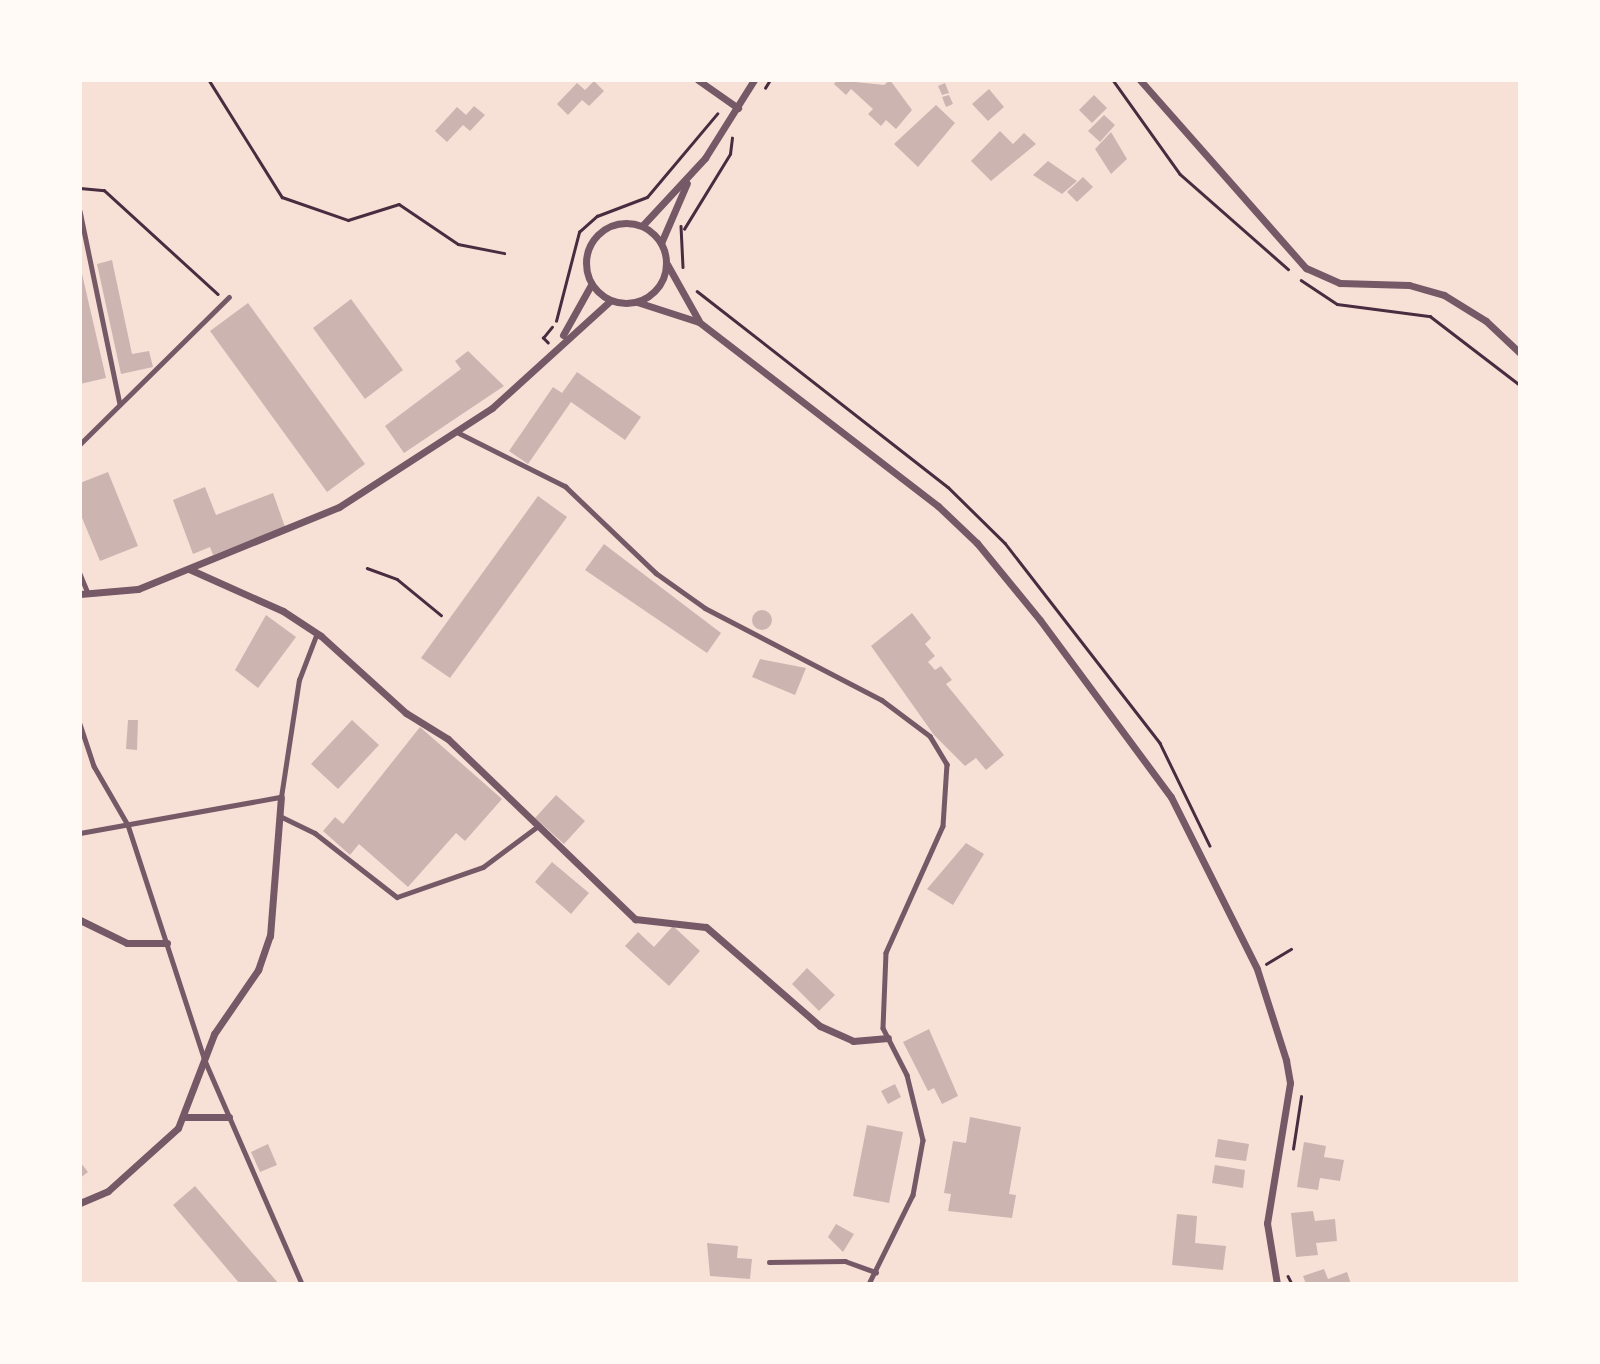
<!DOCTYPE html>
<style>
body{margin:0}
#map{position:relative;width:1600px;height:1364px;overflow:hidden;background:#f7e1d7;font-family:"Source Serif 4",serif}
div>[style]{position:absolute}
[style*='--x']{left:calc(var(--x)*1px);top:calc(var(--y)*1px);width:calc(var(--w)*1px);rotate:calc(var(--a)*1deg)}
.building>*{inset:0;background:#ccb4b1}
.round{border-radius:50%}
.path>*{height:2.5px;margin:-1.25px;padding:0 1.25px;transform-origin:1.25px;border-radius:1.25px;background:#4a2c40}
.service>*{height:4.5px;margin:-2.25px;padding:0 2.25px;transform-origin:2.25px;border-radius:2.25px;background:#755966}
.minor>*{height:7px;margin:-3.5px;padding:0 3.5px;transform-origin:3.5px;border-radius:3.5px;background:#755966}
.minor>.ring{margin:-3.5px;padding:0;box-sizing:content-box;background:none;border:7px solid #755966;border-radius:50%}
span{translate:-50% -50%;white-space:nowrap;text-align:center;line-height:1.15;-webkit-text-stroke:7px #fffaf5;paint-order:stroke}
.frame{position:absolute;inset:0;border:82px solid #fffaf5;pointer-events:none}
</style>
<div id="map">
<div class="building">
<div style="clip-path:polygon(837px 80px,884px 85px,890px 80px,912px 110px,896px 129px,886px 120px,881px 126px,868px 114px,873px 109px,851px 89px,846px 95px,834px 84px)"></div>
<div style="clip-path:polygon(594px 81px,604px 91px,589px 106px,582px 100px,568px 115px,557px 104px,577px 83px,585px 90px)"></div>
<div style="clip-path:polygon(945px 83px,949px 93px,942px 95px,938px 86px)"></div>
<div style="clip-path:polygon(989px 89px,1004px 107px,988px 121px,972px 104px)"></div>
<div style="clip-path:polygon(949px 95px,953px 104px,946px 107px,942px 97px)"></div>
<div style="clip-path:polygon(1094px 95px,1107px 108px,1092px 123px,1079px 110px)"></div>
<div style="clip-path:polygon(936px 105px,955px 123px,918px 167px,894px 144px)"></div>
<div style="clip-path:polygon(474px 106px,485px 115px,470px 131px,463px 125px,447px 142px,435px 131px,457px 107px,466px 115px)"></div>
<div style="clip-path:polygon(1104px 115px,1115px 125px,1100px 142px,1088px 131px)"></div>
<div style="clip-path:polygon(1000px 131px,1013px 144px,1024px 133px,1036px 144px,991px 181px,971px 161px)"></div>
<div style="clip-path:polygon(1111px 132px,1127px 159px,1111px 174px,1095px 149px)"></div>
<div style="clip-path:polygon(1048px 161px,1077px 181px,1062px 194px,1033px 175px)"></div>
<div style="clip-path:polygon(1083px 177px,1093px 187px,1077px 202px,1067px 192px)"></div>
<div style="clip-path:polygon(112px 260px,132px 354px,149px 351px,153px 367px,121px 374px,97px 264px)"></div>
<div style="clip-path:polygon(80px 265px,106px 378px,80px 384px)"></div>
<div style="clip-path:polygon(351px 299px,403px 370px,365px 399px,313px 328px)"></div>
<div style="clip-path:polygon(248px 303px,365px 464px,327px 492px,210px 331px)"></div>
<div style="clip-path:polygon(468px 351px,504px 386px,404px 453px,385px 426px,461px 369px,455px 361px)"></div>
<div style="clip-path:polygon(577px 372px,641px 417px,625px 440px,571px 402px,528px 464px,509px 451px,553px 387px,562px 393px)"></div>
<div style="clip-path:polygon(108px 472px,138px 546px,100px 561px,80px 513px,80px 483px)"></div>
<div style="clip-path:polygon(205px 487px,216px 515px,273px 493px,285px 527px,213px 555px,210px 547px,193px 554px,173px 500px)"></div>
<div style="clip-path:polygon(538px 496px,567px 517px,450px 678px,421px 658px)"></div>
<div style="clip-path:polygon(604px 544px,721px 633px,707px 653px,585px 570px)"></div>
<div class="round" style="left:752px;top:610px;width:20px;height:20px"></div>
<div style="clip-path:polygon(912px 613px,931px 638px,925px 644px,935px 656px,928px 662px,935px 670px,941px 666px,952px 680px,946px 684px,1004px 755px,986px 770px,976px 758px,965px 766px,934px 735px,871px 646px)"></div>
<div style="clip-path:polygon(266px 615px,296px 637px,258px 688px,235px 670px)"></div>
<div style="clip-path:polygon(760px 659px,806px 668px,795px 695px,752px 677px)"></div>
<div style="clip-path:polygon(128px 720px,138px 720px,137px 750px,126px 749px)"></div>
<div style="clip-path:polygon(352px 720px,379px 745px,338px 789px,311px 764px)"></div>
<div style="clip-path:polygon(420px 727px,502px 799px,465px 841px,456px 833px,408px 887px,359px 844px,350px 855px,323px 831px,335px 817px,343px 824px)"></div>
<div style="clip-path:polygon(556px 795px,585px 821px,564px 844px,535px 818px)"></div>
<div style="clip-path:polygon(966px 843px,984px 854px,953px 905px,927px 889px)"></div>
<div style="clip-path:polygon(552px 862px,589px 893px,571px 914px,535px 882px)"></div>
<div style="clip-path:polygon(673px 926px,700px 951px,669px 986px,625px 946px,638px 932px,654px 947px)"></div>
<div style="clip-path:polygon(807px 968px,835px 995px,819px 1011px,792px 984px)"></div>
<div style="clip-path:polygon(929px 1029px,958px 1096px,942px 1104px,934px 1088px,928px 1091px,903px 1042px)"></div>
<div style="clip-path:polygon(895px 1084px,901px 1097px,888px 1104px,881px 1091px)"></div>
<div style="clip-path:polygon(970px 1117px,1021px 1127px,1009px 1194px,1016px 1195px,1012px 1218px,948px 1211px,951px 1194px,944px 1193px,953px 1141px,966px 1143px)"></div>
<div style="clip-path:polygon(867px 1125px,903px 1132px,889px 1203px,853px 1196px)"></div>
<div style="clip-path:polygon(1218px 1139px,1249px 1144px,1246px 1161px,1215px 1157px)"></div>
<div style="clip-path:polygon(1304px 1142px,1326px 1146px,1324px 1157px,1344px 1160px,1340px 1181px,1320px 1178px,1318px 1190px,1297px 1187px)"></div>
<div style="clip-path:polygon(268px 1144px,277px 1165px,260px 1172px,251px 1152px)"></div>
<div style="clip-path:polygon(80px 1162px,88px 1172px,80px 1178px)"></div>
<div style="clip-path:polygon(1215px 1165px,1245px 1170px,1243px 1188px,1212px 1183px)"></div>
<div style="clip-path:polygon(195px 1186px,279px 1284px,240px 1284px,173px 1205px)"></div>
<div style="clip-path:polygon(1313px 1211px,1315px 1221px,1335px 1219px,1337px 1241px,1316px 1243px,1318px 1255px,1296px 1257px,1291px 1213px)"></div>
<div style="clip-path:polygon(1177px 1214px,1197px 1216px,1195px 1243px,1226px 1246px,1223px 1270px,1172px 1265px)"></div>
<div style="clip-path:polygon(836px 1224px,854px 1234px,843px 1252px,828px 1237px)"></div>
<div style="clip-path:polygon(707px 1243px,738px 1246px,737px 1258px,752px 1259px,750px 1279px,710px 1276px)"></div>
<div style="clip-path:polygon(1324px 1269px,1328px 1279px,1347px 1272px,1351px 1284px,1306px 1284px,1303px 1276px)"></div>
</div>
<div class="path">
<div style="--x:209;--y:80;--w:138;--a:58"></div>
<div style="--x:282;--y:197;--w:70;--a:19.2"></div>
<div style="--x:348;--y:220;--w:53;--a:-17.4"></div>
<div style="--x:399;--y:204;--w:71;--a:34.1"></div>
<div style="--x:458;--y:244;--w:47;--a:11.1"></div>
<div style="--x:1113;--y:80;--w:115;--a:54.5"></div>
<div style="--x:1180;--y:174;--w:144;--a:41.3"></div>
<div style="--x:765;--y:88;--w:9;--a:-58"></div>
<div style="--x:80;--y:188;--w:24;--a:5"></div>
<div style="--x:104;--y:190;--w:154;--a:42.4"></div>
<div style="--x:681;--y:226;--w:41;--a:87.2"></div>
<div style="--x:684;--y:229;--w:88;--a:-58.5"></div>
<div style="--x:730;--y:154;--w:16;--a:-83"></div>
<div style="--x:1301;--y:280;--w:43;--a:33.7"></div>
<div style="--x:1337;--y:304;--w:94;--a:7.4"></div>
<div style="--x:1430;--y:316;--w:113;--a:37.5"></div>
<div style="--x:697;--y:291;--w:318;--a:38"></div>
<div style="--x:948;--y:487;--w:80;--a:44.5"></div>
<div style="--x:1005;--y:543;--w:253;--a:52.2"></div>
<div style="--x:1160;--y:743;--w:114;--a:64.1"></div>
<div style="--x:556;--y:321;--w:92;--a:-75.5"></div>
<div style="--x:579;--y:232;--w:24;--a:-42"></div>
<div style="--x:597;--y:216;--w:53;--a:-20.8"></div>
<div style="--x:647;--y:197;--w:109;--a:-49.9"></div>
<div style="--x:548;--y:343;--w:7;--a:-135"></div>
<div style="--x:543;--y:338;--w:14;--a:-51"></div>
<div style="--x:367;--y:568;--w:32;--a:20"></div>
<div style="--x:397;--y:579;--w:57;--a:39.3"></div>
<div style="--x:1266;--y:964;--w:29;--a:-31"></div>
<div style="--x:1293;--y:1149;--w:53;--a:-81.3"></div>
<div style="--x:1288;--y:1276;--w:9;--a:63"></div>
</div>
<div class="service">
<div style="--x:80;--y:211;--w:197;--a:78.3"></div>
<div style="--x:459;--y:433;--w:119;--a:26.6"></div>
<div style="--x:565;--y:486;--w:126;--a:43.7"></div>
<div style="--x:656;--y:573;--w:60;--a:35.5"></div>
<div style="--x:705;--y:608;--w:199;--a:27.5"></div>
<div style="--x:882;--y:700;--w:60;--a:36.9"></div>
<div style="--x:930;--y:736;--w:33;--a:59"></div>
<div style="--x:947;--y:764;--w:62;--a:93.7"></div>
<div style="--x:943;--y:826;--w:139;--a:114.2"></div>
<div style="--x:886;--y:953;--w:75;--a:92.3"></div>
<div style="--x:883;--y:1028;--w:53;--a:62.9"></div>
<div style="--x:907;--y:1075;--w:67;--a:76.2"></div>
<div style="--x:923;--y:1140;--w:56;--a:100.3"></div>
<div style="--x:913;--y:1195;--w:99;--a:116.3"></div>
<div style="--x:80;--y:444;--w:209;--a:-44.6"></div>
<div style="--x:80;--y:574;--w:21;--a:67"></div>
<div style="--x:80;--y:724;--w:44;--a:71.6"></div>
<div style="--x:94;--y:766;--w:68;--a:60"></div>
<div style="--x:128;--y:825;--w:250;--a:71.9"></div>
<div style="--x:206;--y:1063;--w:241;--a:66.5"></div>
<div style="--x:280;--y:816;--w:39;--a:26"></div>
<div style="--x:315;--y:833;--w:104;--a:38"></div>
<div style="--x:397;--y:897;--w:91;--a:-19.2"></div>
<div style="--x:483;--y:867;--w:69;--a:-36.7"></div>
<div style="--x:80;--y:833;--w:204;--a:-10.2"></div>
<div style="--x:281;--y:797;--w:118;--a:-81.3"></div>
<div style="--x:299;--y:680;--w:50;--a:-69"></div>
<div style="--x:769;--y:1262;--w:76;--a:-0.8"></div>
<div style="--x:845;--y:1261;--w:33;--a:20"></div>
</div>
<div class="minor">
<div style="--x:698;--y:80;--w:49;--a:35"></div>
<div style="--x:1140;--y:80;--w:251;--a:48.6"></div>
<div style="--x:1306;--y:268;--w:37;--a:24"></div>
<div style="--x:1340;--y:283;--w:69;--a:1.7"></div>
<div style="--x:1409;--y:285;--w:36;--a:16"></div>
<div style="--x:1444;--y:295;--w:49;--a:31.8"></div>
<div style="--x:1486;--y:321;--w:47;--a:43.3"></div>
<div class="ring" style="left:586px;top:223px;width:73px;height:73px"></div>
<div style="--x:642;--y:226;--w:93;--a:-47.2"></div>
<div style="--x:705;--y:158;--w:92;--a:-57.9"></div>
<div style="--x:661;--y:243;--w:65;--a:-66.6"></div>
<div style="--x:667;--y:264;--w:65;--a:60.7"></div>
<div style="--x:637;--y:302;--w:65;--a:17.9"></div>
<div style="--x:699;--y:322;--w:302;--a:37.6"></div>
<div style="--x:938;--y:506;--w:54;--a:43.5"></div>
<div style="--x:977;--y:543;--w:99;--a:50.7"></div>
<div style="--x:1040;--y:620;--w:220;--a:53.5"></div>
<div style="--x:1171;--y:797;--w:192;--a:63.4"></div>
<div style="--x:1257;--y:969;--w:96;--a:72.3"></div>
<div style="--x:1286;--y:1060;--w:23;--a:80"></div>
<div style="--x:1290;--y:1083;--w:142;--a:99.3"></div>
<div style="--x:1267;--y:1223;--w:62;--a:80.7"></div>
<div style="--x:563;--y:335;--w:57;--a:-60.8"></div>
<div style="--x:189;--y:569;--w:103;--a:24.1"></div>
<div style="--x:283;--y:611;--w:45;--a:33.3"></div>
<div style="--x:321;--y:636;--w:115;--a:42.2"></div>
<div style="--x:406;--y:713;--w:49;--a:31.8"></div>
<div style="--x:448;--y:739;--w:260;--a:43.9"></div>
<div style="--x:635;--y:919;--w:71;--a:6.4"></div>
<div style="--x:706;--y:927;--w:151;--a:41"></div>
<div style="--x:820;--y:1026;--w:36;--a:24"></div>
<div style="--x:853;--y:1041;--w:35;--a:-5"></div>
<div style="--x:80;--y:594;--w:58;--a:-4.9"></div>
<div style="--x:138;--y:589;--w:217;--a:-22.2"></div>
<div style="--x:339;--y:507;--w:182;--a:-32.9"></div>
<div style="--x:492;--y:408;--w:159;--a:-42.2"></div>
<div style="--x:80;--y:920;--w:52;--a:26.1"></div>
<div style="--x:127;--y:943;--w:40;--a:0"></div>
<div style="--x:183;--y:1117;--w:46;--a:0"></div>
<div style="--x:80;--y:1203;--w:30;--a:-23"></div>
<div style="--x:108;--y:1191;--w:94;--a:-42"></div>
<div style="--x:178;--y:1128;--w:101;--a:-69"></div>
<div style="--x:214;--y:1034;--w:78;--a:-55.5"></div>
<div style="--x:258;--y:970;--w:36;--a:-71"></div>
<div style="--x:270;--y:936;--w:139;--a:-85.5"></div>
</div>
<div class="frame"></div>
</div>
